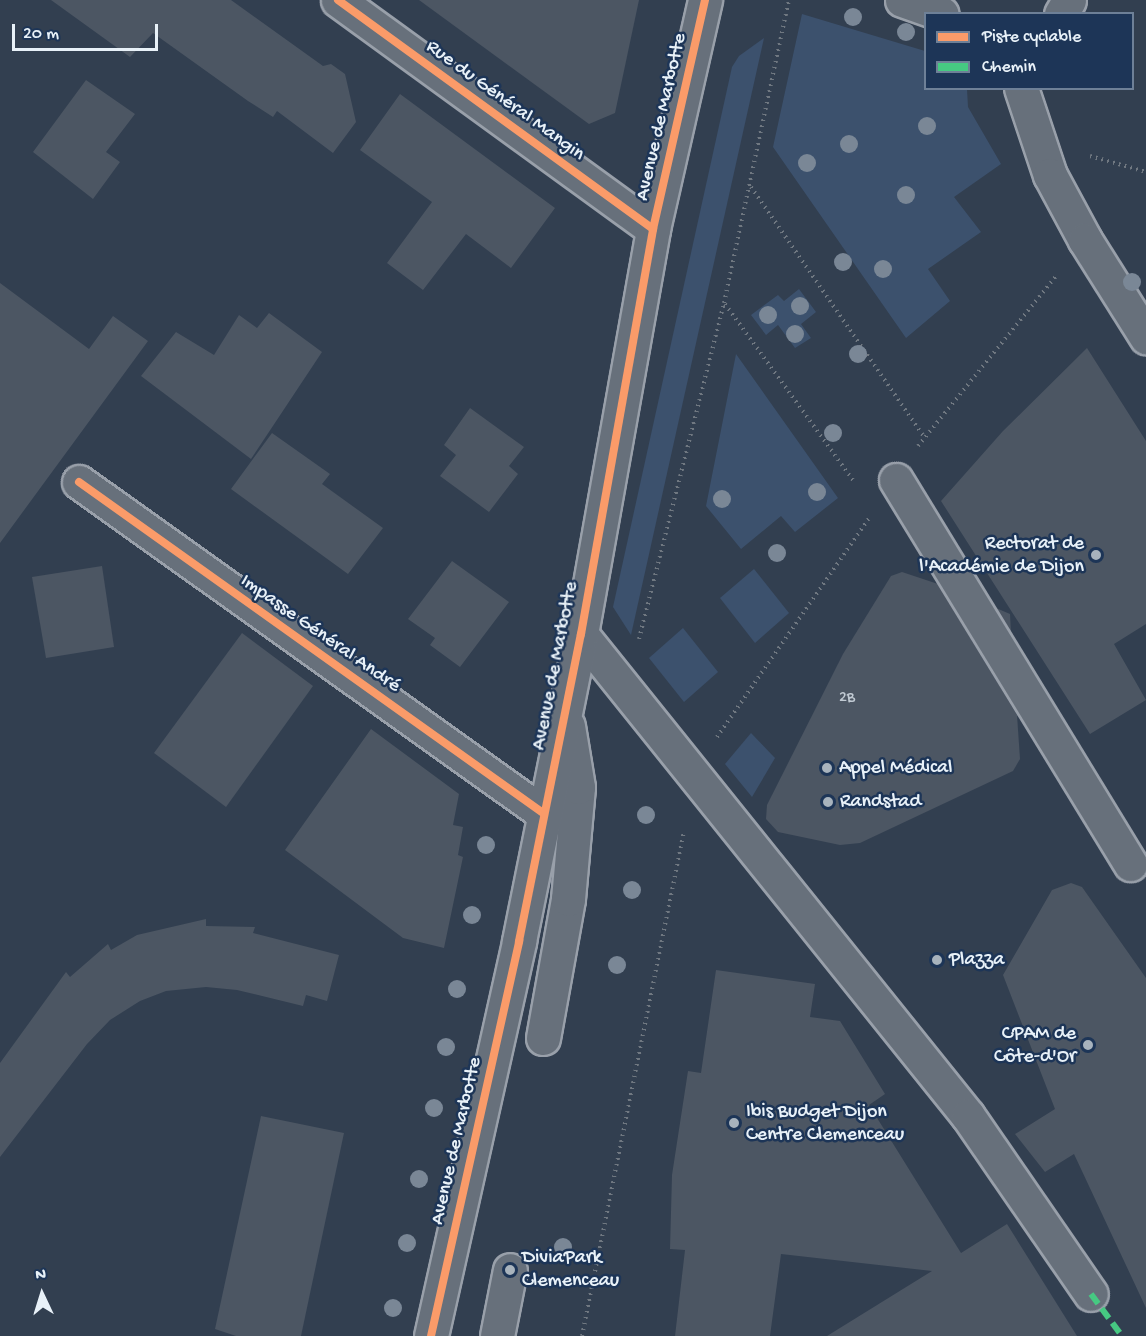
<!DOCTYPE html>
<meta charset="utf-8">
<style>
body{margin:0}
#map{position:relative;width:1146px;height:1336px;overflow:hidden;background:#323f50;font-family:"Gochi Hand",sans-serif}
div>[style]{position:absolute}
[style*='--x']{left:calc(var(--x)*1px);top:calc(var(--y)*1px);width:calc(var(--w)*1px);rotate:calc(var(--a)*1deg)}
.green>*{inset:0;background:#3c516d}
.building>*{inset:0;background:#4c5663}
.path>*{height:4px;margin-top:-2px;transform-origin:0;background:repeating-linear-gradient(90deg,#707881 0 1.5px,transparent 0 6px)}
.roads{filter:drop-shadow(2px 0 #99a0aa) drop-shadow(-2px 0 #99a0aa) drop-shadow(0 2px #99a0aa) drop-shadow(0 -2px #99a0aa)}
.minor>*{height:33px;margin:-16.5px;padding:0 16.5px;transform-origin:16.5px;border-radius:16.5px;background:#67707b}
.quiet>*{height:6px;margin-top:-3px;transform-origin:0;background:repeating-linear-gradient(90deg,#46c982 0 12px,transparent 0 18px)}
.cycleway>*{height:8px;margin:-4px;padding:0 4px;transform-origin:4px;border-radius:4px;background:#fa9b69}
.trees>*{width:18px;height:18px;margin:-9px;border-radius:50%;background:#7a8796}
.dots>*{width:16px;height:16px;translate:-50% -50%;box-sizing:border-box;border:3px solid #1d3557;border-radius:50%}
span{translate:-50% -50%;white-space:nowrap;text-align:center;line-height:1.15;-webkit-text-stroke:5px #1d3557;paint-order:stroke}
.number-label{font-size:16px;color:#c1cad3}
.number-label span{-webkit-text-stroke-width:0}
.street-label{font-size:20px;color:#e8f1f8}
.poi-label{font-size:20px;color:#e8f1f8}
.right{translate:-100% -50%;text-align:right}
.left{translate:0 -50%;text-align:left}
.legend{position:absolute;left:924px;top:12px;width:210px;height:78px;box-sizing:border-box;background:#1d3557;border:2px solid #6e8097;margin:0;padding:8px 10px;list-style:none;font-size:18px;color:#e8f1f8}
.legend li{display:flex;align-items:center;gap:12px;height:30px}
.legend b{width:30px;border:2px solid #6e8097}
.north{position:absolute;left:12px;top:1264px;width:60px;height:60px;-webkit-text-stroke:4px #1d3557;paint-order:stroke;rotate:356deg;font-size:16px;font-weight:700;line-height:24px;text-align:center;color:#e8f1f8}
.north::after{content:'';display:block;margin:auto;width:21px;height:27px;background:#e8f1f8;clip-path:polygon(50% 0,100% 100%,50% 72%,0 100%)}
.scale{position:absolute;left:12px;top:24px;width:146px;height:27px;box-sizing:border-box;border:3px solid #e8f1f8;border-top:0;padding-left:8px;font-size:18px;line-height:21px;white-space:nowrap;color:#e8f1f8;-webkit-text-stroke:4px #1d3557;paint-order:stroke}
</style>
<div id="map">
<div class="green">
<div style="clip-path:polygon(802px 14px,925px 51px,926px 88px,967px 89px,968px 107px,1001px 164px,954px 197px,981px 232px,928px 269px,950px 301px,906px 338px,773px 147px)"></div>
<div style="clip-path:polygon(764px 38px,631px 635px,613px 607px,732px 67px,739px 56px)"></div>
<div style="clip-path:polygon(799px 289px,816px 312px,801px 324px,811px 338px,795px 348px,778px 325px,766px 335px,751px 315px,778px 295px,784px 301px)"></div>
<div style="clip-path:polygon(736px 354px,838px 498px,795px 532px,781px 516px,741px 549px,706px 506px)"></div>
<div style="clip-path:polygon(754px 569px,789px 613px,755px 643px,720px 598px)"></div>
<div style="clip-path:polygon(683px 628px,718px 672px,684px 702px,649px 658px)"></div>
<div style="clip-path:polygon(751px 733px,775px 758px,752px 797px,725px 764px)"></div>
</div>
<div class="building">
<div style="clip-path:polygon(51px 0,231px 0,323px 66px,331px 64px,345px 74px,356px 122px,333px 153px,277px 111px,273px 117px,248px 101px,153px 33px,130px 57px)"></div>
<div style="clip-path:polygon(419px 0,639px 0,615px 113px,589px 124px)"></div>
<div style="clip-path:polygon(86px 80px,135px 114px,106px 152px,120px 162px,93px 199px,33px 152px)"></div>
<div style="clip-path:polygon(400px 94px,555px 208px,511px 268px,466px 234px,423px 290px,387px 263px,432px 202px,360px 150px)"></div>
<div style="clip-path:polygon(0 283px,89px 349px,113px 316px,148px 341px,0 543px)"></div>
<div style="clip-path:polygon(269px 313px,322px 352px,251px 459px,141px 376px,176px 332px,214px 355px,239px 315px,257px 328px)"></div>
<div style="clip-path:polygon(1087px 348px,1146px 441px,1146px 624px,1114px 644px,1146px 700px,1090px 734px,941px 501px,1003px 431px)"></div>
<div style="clip-path:polygon(470px 408px,524px 447px,509px 466px,518px 474px,489px 512px,440px 476px,456px 455px,444px 445px)"></div>
<div style="clip-path:polygon(272px 433px,330px 474px,322px 484px,383px 528px,348px 574px,231px 489px)"></div>
<div style="clip-path:polygon(452px 561px,509px 602px,460px 667px,430px 645px,435px 638px,408px 619px)"></div>
<div style="clip-path:polygon(102px 566px,114px 647px,46px 658px,32px 577px)"></div>
<div style="clip-path:polygon(902px 572px,938px 584px,1017px 715px,1020px 759px,1013px 771px,860px 843px,840px 845px,778px 832px,766px 819px,767px 805px,843px 654px,891px 576px)"></div>
<div style="clip-path:polygon(996px 608px,1010px 614px,1011px 633px)"></div>
<div style="clip-path:polygon(242px 633px,313px 686px,226px 807px,154px 753px)"></div>
<div style="clip-path:polygon(371px 729px,459px 794px,453px 825px,463px 827px,458px 855px,463px 857px,444px 948px,403px 938px,285px 850px)"></div>
<div style="clip-path:polygon(1071px 883px,1082px 887px,1146px 978px,1146px 1308px,1074px 1154px,1045px 1172px,1015px 1134px,1055px 1109px,1003px 975px,1052px 890px)"></div>
<div style="clip-path:polygon(206px 919px,206px 926px,255px 927px,253px 933px,339px 955px,327px 1001px,306px 995px,303px 1006px,237px 990px,206px 987px,166px 991px,140px 1001px,110px 1020px,87px 1044px,0 1157px,0 1063px,66px 972px,70px 977px,108px 944px,111px 950px,137px 935px)"></div>
<div style="clip-path:polygon(716px 970px,815px 984px,810px 1017px,840px 1021px,885px 1094px,869px 1105px,961px 1253px,1007px 1224px,1077px 1336px,827px 1336px,932px 1271px,781px 1254px,770px 1336px,675px 1336px,685px 1250px,670px 1249px,672px 1175px,688px 1071px,701px 1073px)"></div>
<div style="clip-path:polygon(261px 1116px,344px 1133px,301px 1336px,236px 1336px,215px 1329px)"></div>
</div>
<div class="path">
<div style="--x:1090;--y:156;--w:58;--a:15.9"></div>
<div style="--x:751;--y:187;--w:304;--a:55.3"></div>
<div style="--x:725;--y:304;--w:218;--a:54"></div>
<div style="--x:918;--y:446;--w:220;--a:-50.9"></div>
<div style="--x:639;--y:639;--w:347;--a:-75.8"></div>
<div style="--x:724;--y:303;--w:310;--a:-77.9"></div>
<div style="--x:717;--y:737;--w:268;--a:-55.2"></div>
<div style="--x:582;--y:1336;--w:515;--a:-78.58"></div>
</div>
<div class="roads">
<div class="minor">
<div style="--x:338;--y:0;--w:389;--a:36"></div>
<div style="--x:902;--y:0;--w:42;--a:19.3"></div>
<div style="--x:1061;--y:14;--w:16;--a:-60"></div>
<div style="--x:1021;--y:88;--w:92;--a:71.6"></div>
<div style="--x:1050;--y:175;--w:74;--a:61.7"></div>
<div style="--x:1085;--y:240;--w:115;--a:57.8"></div>
<div style="--x:896;--y:480;--w:450;--a:58.6"></div>
<div style="--x:79;--y:482;--w:570;--a:35.5"></div>
<div style="--x:581;--y:634;--w:618;--a:51.24"></div>
<div style="--x:968;--y:1116;--w:216;--a:55.4"></div>
<div style="--x:543;--y:1038;--w:141;--a:-79.8"></div>
<div style="--x:568;--y:899;--w:112;--a:-84.9"></div>
<div style="--x:578;--y:787;--w:62;--a:-99.3"></div>
<div style="--x:431;--y:1336;--w:405;--a:-77.4"></div>
<div style="--x:519;--y:941;--w:313;--a:-78.6"></div>
<div style="--x:581;--y:634;--w:411;--a:-79.9"></div>
<div style="--x:653;--y:229;--w:235;--a:-77.2"></div>
<div style="--x:497;--y:1336;--w:67;--a:-78.9"></div>
</div>
</div>
<div class="quiet">
<div style="--x:1091;--y:1294;--w:52;--a:53.6"></div>
</div>
<div class="cycleway">
<div style="--x:338;--y:0;--w:389;--a:36"></div>
<div style="--x:79;--y:482;--w:570;--a:35.5"></div>
<div style="--x:431;--y:1336;--w:405;--a:-77.4"></div>
<div style="--x:519;--y:941;--w:313;--a:-78.6"></div>
<div style="--x:581;--y:634;--w:411;--a:-79.9"></div>
<div style="--x:653;--y:229;--w:235;--a:-77.2"></div>
</div>
<div class="trees">
<div style="left:853px;top:17px"></div>
<div style="left:906px;top:32px"></div>
<div style="left:927px;top:126px"></div>
<div style="left:849px;top:144px"></div>
<div style="left:807px;top:163px"></div>
<div style="left:906px;top:195px"></div>
<div style="left:843px;top:262px"></div>
<div style="left:883px;top:269px"></div>
<div style="left:1132px;top:282px"></div>
<div style="left:800px;top:306px"></div>
<div style="left:768px;top:315px"></div>
<div style="left:795px;top:334px"></div>
<div style="left:858px;top:354px"></div>
<div style="left:833px;top:433px"></div>
<div style="left:817px;top:492px"></div>
<div style="left:722px;top:499px"></div>
<div style="left:777px;top:553px"></div>
<div style="left:646px;top:815px"></div>
<div style="left:486px;top:845px"></div>
<div style="left:632px;top:890px"></div>
<div style="left:472px;top:915px"></div>
<div style="left:617px;top:965px"></div>
<div style="left:457px;top:989px"></div>
<div style="left:446px;top:1047px"></div>
<div style="left:434px;top:1108px"></div>
<div style="left:419px;top:1179px"></div>
<div style="left:407px;top:1243px"></div>
<div style="left:563px;top:1247px"></div>
<div style="left:393px;top:1308px"></div>
</div>
<div class="dots">
<div style="left:1096px;top:555px;background:#a8b3bd"></div>
<div style="left:827px;top:768px;background:#a8b3bd"></div>
<div style="left:828px;top:802px;background:#a8b3bd"></div>
<div style="left:937px;top:960px;background:#a8b3bd"></div>
<div style="left:1088px;top:1045px;background:#a8b3bd"></div>
<div style="left:734px;top:1123px;background:#a8b3bd"></div>
<div style="left:510px;top:1270px;background:#a8b3bd"></div>
</div>
<div class="number-label">
<span style="left:847px;top:699px">2B</span>
</div>
<div class="street-label">
<span style="left:505px;top:101px;rotate:36deg">Rue du Général Mangin</span>
<span style="left:662px;top:117px;rotate:-77deg">Avenue de Marbotte</span>
<span style="left:320px;top:634px;rotate:35deg">Impasse Général André</span>
<span style="left:556px;top:666px;rotate:-79deg">Avenue de Marbotte</span>
<span style="left:457px;top:1141px;rotate:-77deg">Avenue de Marbotte</span>
</div>
<div class="poi-label">
<span class="right" style="left:1084px;top:556px">Rectorat de<br>l'Académie de Dijon</span>
<span class="left" style="left:839px;top:768px">Appel Médical</span>
<span class="left" style="left:840px;top:802px">Randstad</span>
<span class="left" style="left:949px;top:960px">Plazza</span>
<span class="right" style="left:1076px;top:1046px">CPAM de<br>Côte-d'Or</span>
<span class="left" style="left:746px;top:1124px">Ibis Budget Dijon<br>Centre Clemenceau</span>
<span class="left" style="left:522px;top:1270px">DiviaPark<br>Clemenceau</span>
</div>
<ul class="legend">
<li><b style="height:8px;background:#fa9b69"></b>Piste cyclable</li>
<li><b style="height:8px;background:#46c982"></b>Chemin</li>
</ul>
<div class="north">N</div>
<div class="scale">20 m</div>
</div>
